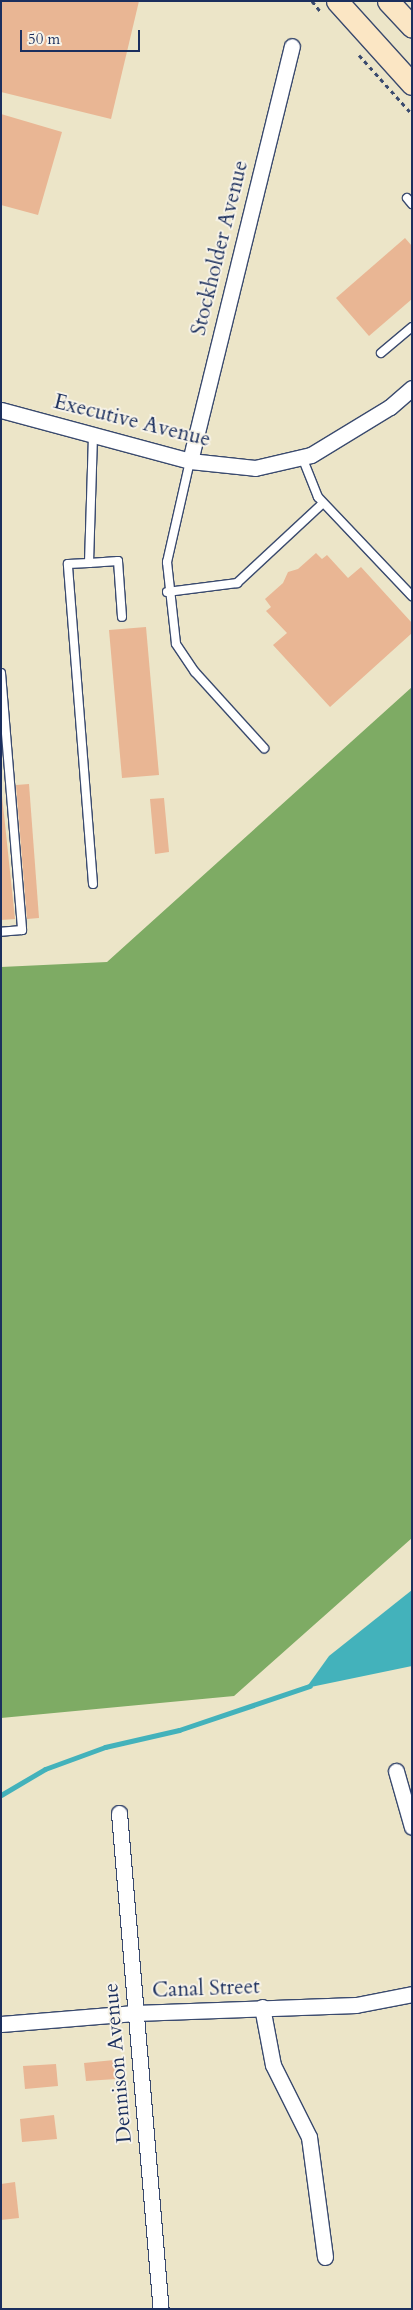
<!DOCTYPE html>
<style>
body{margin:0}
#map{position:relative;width:413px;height:2310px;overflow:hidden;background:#ece5c8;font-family:Cardo,serif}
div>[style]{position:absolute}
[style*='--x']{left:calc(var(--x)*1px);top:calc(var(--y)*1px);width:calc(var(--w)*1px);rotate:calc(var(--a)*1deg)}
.forest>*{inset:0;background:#7eab64}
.water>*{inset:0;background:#43b2bb}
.stream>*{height:5px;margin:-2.5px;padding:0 2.5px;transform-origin:2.5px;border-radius:2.5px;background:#43b2bb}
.building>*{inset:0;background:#e9b694}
.path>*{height:3px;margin-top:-1.5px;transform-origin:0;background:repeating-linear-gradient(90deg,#3a4a6e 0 4px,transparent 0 8px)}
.roads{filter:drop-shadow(1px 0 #3a4a6e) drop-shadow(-1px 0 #3a4a6e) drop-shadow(0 1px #3a4a6e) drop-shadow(0 -1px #3a4a6e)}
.lane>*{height:8px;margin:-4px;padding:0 4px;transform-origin:4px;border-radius:4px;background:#fff}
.street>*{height:15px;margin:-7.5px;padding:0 7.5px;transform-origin:7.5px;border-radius:7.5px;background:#fff}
.secondary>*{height:21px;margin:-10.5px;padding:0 10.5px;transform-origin:10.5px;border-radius:10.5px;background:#fbe6c4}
span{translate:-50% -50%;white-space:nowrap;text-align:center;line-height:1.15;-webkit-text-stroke:4px #f7f3e8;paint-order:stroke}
.street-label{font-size:21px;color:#1b2f5e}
.frame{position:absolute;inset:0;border:2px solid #1b2f5e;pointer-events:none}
.scale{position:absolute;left:20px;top:30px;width:120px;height:22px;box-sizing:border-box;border:2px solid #1b2f5e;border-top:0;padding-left:6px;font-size:15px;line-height:18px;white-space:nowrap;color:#1b2f5e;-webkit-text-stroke:4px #f7f3e8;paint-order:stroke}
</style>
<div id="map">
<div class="forest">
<div style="clip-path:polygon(412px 687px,412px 1538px,234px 1696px,1px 1718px,1px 967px,107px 962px)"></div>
</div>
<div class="water">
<div style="clip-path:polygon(412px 1590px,412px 1666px,306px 1688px,329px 1656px)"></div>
</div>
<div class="stream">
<div style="--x:1;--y:1795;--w:51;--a:-30.6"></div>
<div style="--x:45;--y:1769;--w:64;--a:-20.1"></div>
<div style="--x:105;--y:1747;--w:76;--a:-12.9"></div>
<div style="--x:179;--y:1730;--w:138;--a:-18.6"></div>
</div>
<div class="building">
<div style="clip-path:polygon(1px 1px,139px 1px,111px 119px,1px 92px)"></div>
<div style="clip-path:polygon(1px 114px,62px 132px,38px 215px,1px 205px)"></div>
<div style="clip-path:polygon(405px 238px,412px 246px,412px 299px,369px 336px,336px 298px)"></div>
<div style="clip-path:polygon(316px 553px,322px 559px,327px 555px,348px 578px,361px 567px,412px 623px,412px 633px,330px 707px,273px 645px,287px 633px,266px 611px,271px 607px,265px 599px,283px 583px,288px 572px,298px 569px)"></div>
<div style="clip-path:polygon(146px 627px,159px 775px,122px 778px,109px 630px)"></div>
<div style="clip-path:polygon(29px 784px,39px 918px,27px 919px,16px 785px)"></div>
<div style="clip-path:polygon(1px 786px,15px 919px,1px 920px)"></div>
<div style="clip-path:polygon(164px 798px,169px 852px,155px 854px,150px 799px)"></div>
<div style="clip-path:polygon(114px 2060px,116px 2079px,86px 2081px,84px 2063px)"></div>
<div style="clip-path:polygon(56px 2064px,58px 2086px,25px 2089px,23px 2066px)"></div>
<div style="clip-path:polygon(54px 2115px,57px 2139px,22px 2142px,20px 2119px)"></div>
<div style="clip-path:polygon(15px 2182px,19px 2218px,1px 2220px,1px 2184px)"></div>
</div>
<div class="path">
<div style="--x:312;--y:1;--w:13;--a:51"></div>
<div style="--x:359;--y:55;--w:79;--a:48.1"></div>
</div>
<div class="roads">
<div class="lane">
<div style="--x:407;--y:198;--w:8;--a:50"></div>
<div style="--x:381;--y:353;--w:40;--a:-40"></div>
<div style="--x:302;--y:457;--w:43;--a:68.2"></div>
<div style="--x:318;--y:497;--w:137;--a:46.5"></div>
<div style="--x:190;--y:461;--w:104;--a:102.8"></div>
<div style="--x:167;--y:562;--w:82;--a:83.7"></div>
<div style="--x:176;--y:644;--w:34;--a:56"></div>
<div style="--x:195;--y:672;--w:103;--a:47.8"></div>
<div style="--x:89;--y:563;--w:29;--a:-4"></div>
<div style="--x:118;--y:561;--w:56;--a:85.9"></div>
<div style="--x:167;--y:592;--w:71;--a:-7.3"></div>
<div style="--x:237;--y:583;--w:117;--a:-42.9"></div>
<div style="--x:1;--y:673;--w:258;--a:85.3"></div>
<div style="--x:22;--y:930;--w:21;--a:175"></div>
<div style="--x:93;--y:884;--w:321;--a:-94.5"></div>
<div style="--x:68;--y:564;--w:21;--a:-3"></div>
<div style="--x:89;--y:563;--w:128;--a:-88.2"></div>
</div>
<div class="street">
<div style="--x:1;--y:410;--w:196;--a:15.1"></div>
<div style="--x:190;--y:461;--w:65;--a:6.1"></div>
<div style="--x:255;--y:468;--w:57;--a:-13.1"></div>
<div style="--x:311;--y:455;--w:92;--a:-31.3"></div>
<div style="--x:390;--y:407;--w:29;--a:-41"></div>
<div style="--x:190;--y:461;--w:427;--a:-76.2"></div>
<div style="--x:396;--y:1771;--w:58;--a:74.1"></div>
<div style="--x:119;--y:1813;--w:498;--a:85.2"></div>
<div style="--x:262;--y:2007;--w:59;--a:79.3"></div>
<div style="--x:273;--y:2065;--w:80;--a:63.4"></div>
<div style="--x:309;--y:2137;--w:121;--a:82.4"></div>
<div style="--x:1;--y:2024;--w:134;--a:-4.7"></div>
<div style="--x:135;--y:2013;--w:221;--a:-2.1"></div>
<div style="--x:356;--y:2005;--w:57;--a:-11.1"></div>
</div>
<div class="secondary">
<div style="--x:337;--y:1;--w:112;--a:47.9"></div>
<div style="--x:388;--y:1;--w:35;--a:47"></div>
</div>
</div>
<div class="street-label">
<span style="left:220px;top:248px;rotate:-76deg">Stockholder Avenue</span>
<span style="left:132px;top:421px;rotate:14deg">Executive Avenue</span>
<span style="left:206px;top:1989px;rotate:-2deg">Canal Street</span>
<span style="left:118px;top:2063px;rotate:-95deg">Dennison Avenue</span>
</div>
<div class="frame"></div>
<div class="scale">50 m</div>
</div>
